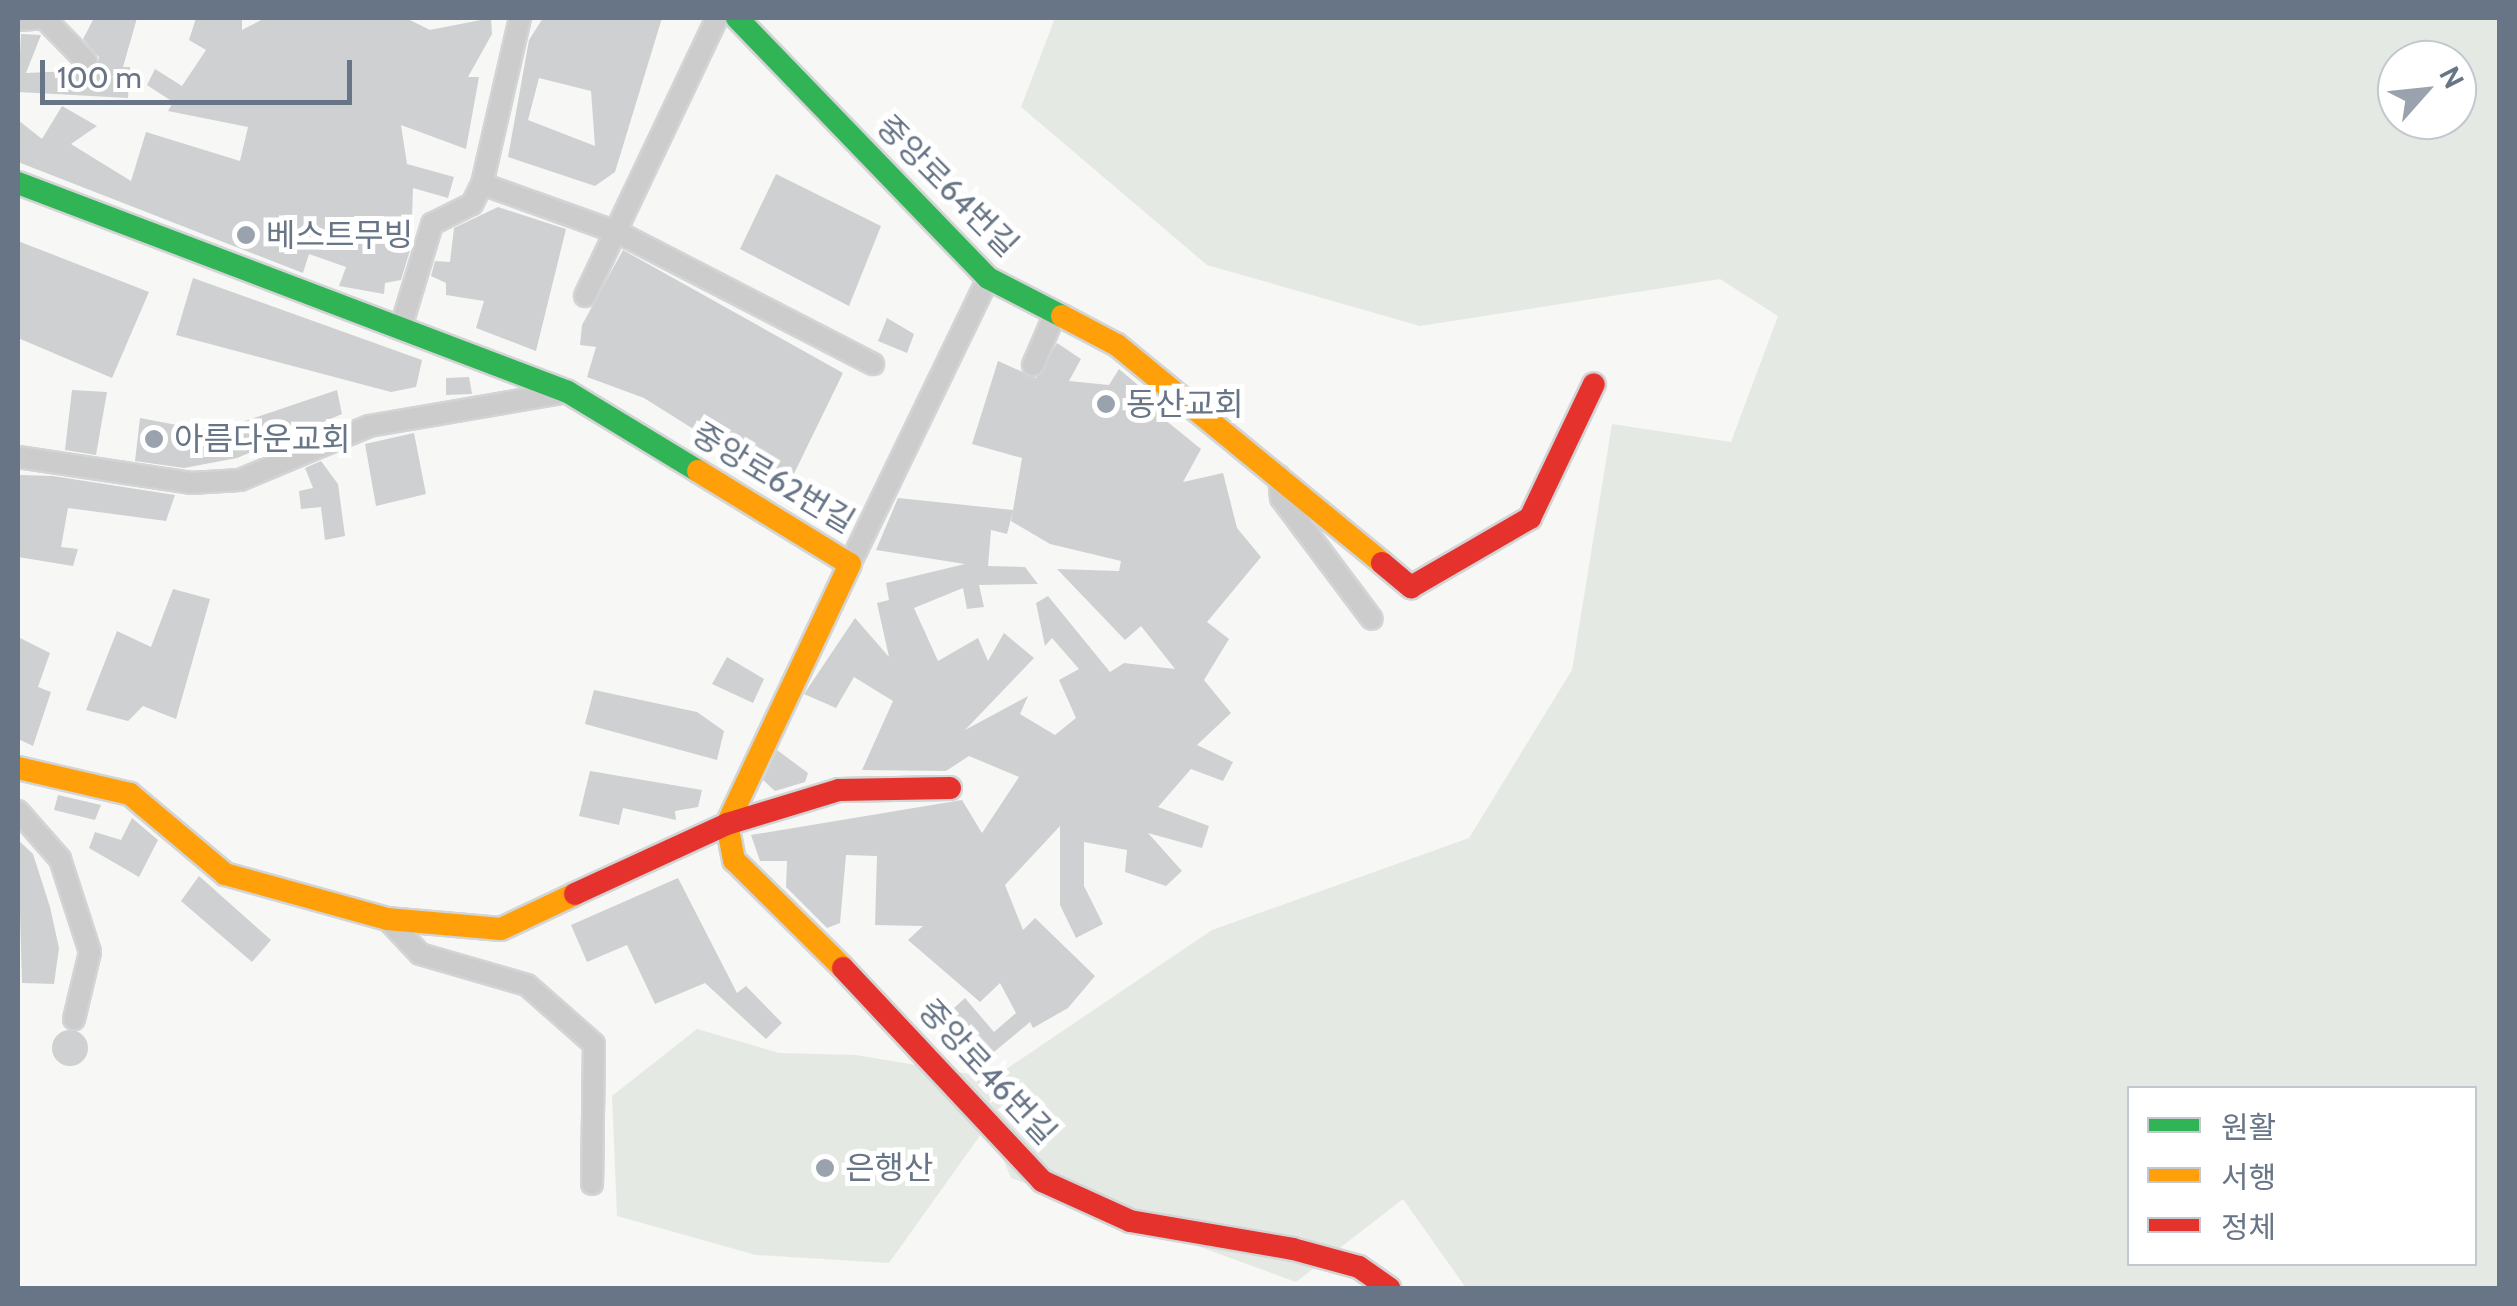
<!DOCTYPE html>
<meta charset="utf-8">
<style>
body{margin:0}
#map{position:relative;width:2517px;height:1306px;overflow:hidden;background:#f7f7f6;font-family:Cabin,"Noto Sans KR",sans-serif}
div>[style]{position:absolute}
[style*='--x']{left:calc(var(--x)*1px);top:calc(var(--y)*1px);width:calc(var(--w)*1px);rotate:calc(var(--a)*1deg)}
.green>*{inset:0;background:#e5e9e4}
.building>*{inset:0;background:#cfd0d1}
.round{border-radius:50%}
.roads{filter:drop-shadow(2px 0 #d3d4d5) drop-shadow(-2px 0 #d3d4d5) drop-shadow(0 2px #d3d4d5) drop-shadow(0 -2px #d3d4d5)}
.street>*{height:20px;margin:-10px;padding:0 10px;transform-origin:10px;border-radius:10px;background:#cccccd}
.fast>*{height:22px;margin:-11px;padding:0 11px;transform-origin:11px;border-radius:11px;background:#30b455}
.slow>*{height:22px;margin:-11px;padding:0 11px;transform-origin:11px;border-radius:11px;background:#ff9f0a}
.jam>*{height:22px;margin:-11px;padding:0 11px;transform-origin:11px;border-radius:11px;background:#e5322d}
.dots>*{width:28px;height:28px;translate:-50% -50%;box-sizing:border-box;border:5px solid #fff;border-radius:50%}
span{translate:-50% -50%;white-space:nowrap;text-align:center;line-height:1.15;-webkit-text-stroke:10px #fff;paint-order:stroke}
.street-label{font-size:32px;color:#677586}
.poi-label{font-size:32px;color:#677586}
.left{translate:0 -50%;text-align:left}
.frame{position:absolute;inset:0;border:20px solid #677586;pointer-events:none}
.legend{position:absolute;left:2127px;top:1086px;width:350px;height:180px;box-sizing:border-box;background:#fff;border:2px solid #c2c8cf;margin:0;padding:12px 18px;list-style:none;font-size:30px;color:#677586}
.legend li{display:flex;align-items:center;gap:20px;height:50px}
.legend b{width:50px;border:2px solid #c2c8cf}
.north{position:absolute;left:2377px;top:40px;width:100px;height:100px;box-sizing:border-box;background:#fff;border:2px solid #c2c8cf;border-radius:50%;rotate:63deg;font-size:28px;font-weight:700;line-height:40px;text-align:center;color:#677586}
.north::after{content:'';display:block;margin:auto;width:35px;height:45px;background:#99a2ad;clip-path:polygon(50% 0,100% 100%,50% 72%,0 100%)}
.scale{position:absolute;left:40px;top:60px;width:312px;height:45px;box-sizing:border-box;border:5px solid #677586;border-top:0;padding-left:12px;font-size:30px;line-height:35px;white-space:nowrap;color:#677586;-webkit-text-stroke:8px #fff;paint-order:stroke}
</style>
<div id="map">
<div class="green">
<div style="clip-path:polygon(evenodd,1055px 18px,2499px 18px,2499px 1288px,1466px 1288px,1403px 1199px,1296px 1282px,1011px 1178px,989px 1123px,889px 1263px,756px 1255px,617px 1216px,612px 1096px,697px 1029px,779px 1053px,856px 1055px,993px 1078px,1212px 930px,1469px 838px,1572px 670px,1612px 424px,1731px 442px,1778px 316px,1720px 279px,1420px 326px,1207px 265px,1021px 107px,1055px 18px,2397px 60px,2457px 60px,2457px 120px,2397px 120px,2397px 60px,1055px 18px,2130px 1088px,2474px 1088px,2474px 1264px,2130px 1264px,2130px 1088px)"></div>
</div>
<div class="building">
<div style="clip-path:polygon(94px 18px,137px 18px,123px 67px,130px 67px,128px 98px,18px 92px,21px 34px,41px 35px,26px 73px,96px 70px,99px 57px,83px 39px)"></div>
<div style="clip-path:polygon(196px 18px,242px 18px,242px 30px,265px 18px,406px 18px,430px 30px,491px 18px,492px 34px,468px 77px,479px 77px,466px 149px,401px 125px,407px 164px,454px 177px,448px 198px,413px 188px,411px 247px,401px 280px,385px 283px,384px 294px,339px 286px,346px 267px,309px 254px,303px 273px,18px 162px,18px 120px,42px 139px,62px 106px,97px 126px,71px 144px,131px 181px,146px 132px,240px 161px,248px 127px,168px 111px,173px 102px,147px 85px,155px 69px,182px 86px,206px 50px,189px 40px)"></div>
<div style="clip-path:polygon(evenodd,543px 18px,662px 18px,615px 172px,595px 186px,508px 157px,529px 40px,543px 18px,539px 78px,591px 91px,595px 146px,528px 120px,539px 78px)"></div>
<div style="clip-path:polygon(776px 174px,881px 226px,849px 306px,740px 249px)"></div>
<div style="clip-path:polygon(498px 207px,566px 229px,536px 351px,476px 328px,484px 301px,446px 295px,446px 283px,431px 276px,435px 261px,450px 262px,454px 228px)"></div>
<div style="clip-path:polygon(18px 241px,149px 292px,112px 378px,18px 338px)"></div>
<div style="clip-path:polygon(623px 250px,843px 373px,787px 488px,644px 398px,587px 377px,596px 347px,580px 345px,582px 325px)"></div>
<div style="clip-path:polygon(193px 278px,422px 360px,416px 387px,391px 392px,176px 335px)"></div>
<div style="clip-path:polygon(887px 318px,914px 334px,907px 353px,878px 341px)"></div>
<div style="clip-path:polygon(evenodd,1057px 343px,1081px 359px,1069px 381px,1109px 385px,1119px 369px,1145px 391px,1140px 400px,1167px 409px,1164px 419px,1201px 449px,1183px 482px,1223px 473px,1237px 528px,1261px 557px,1207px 622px,1229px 639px,1204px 680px,1231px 713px,1197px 745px,1233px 762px,1223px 781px,1191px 769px,1158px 807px,1209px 826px,1202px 848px,1148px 833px,1182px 871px,1166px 886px,1125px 872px,1127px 850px,1084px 842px,1084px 886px,1103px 924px,1076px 938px,1060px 905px,1060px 826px,1005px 885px,1023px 930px,1035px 918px,1095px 976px,1068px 1008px,1033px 1028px,1030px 1022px,982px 1062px,955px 1033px,947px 1041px,933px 1027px,965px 998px,994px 1032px,1016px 1013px,1000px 983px,980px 1002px,908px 940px,923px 926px,875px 925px,877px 856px,846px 855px,840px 923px,827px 928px,786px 887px,787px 861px,760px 861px,751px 835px,962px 800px,982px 833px,1019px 777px,969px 756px,946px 771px,862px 770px,893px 701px,854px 677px,836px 708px,804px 694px,855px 618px,889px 657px,877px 603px,889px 600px,886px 583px,965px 564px,876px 550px,898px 498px,1013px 510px,1022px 458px,972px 444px,998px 361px,1036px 378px,1057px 343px,1013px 511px,1011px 521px,1050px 544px,1121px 561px,1119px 571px,1057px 569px,1125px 640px,1141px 626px,1175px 669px,1124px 663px,1110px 672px,1048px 596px,1036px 603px,1045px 646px,1052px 638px,1079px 669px,1059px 680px,1076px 718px,1055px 735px,1020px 714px,1028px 696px,965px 730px,1034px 658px,1004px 633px,988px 661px,978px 638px,938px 661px,914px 608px,963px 588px,967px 609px,984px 607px,979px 585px,1038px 584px,1025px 567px,988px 566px,991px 530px,1007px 534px,1013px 511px)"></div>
<div style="clip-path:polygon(469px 377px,472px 394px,446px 395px,446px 378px)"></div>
<div style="clip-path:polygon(72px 390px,107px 392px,96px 455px,65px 450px)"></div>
<div style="clip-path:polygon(337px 390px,342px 414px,237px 458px,184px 468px,135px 461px,140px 418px,198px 429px,239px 423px)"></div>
<div style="clip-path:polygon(414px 433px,426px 494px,376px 506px,365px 444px)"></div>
<div style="clip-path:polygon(321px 461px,338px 484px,345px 536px,325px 540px,321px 507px,301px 509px,299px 491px,313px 488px,305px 468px)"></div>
<div style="clip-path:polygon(20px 475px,53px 476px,175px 495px,166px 521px,68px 508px,61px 547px,78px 549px,73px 566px,18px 557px)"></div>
<div style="clip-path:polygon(173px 589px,210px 599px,176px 719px,143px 706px,128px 721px,86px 710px,117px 631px,151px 647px)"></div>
<div style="clip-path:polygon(18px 637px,50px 653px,38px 687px,51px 692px,33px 746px,18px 739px)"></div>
<div style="clip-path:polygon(727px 657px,764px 679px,753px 703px,712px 684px)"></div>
<div style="clip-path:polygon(594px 690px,697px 712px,724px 731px,717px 760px,585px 724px)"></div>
<div style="clip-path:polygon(777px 750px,808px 773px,805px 782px,775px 791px,763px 780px)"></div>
<div style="clip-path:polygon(590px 771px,702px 790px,698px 807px,675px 811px,676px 820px,623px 808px,619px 825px,579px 816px)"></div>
<div style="clip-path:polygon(58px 795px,101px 805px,95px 820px,54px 810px)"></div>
<div style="clip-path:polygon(132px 818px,158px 840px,139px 877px,89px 848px,95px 832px,121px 840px)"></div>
<div style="clip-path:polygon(18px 840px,33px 854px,50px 907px,59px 948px,54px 984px,22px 983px)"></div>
<div style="clip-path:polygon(199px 876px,271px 940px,252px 962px,181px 901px)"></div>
<div style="clip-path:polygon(678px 878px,737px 993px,746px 986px,782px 1023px,766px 1039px,705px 983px,655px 1004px,627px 945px,587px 962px,571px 925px)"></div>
<div class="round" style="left:52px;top:1030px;width:36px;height:36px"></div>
</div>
<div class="roads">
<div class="street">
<div style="--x:18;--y:20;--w:26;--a:-4"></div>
<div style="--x:44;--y:18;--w:60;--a:45.7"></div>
<div style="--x:482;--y:184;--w:145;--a:19.7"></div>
<div style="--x:619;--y:233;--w:286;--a:27.3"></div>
<div style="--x:585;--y:296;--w:308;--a:-64.6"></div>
<div style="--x:401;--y:327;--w:108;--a:-73.2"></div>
<div style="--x:432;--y:224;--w:45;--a:-26.6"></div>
<div style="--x:472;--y:204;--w:22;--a:-63"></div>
<div style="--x:482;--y:184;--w:170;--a:-77.1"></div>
<div style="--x:1033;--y:365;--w:53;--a:-66.8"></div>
<div style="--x:18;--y:457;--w:175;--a:8.5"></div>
<div style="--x:191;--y:483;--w:49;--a:-3.5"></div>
<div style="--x:240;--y:480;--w:140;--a:-22.7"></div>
<div style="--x:369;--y:426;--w:202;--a:-9.7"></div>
<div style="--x:1279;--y:476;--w:22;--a:85"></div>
<div style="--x:1281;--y:498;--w:151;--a:53.1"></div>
<div style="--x:850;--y:564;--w:318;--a:-64.2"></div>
<div style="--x:18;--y:811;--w:64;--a:48.8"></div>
<div style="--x:60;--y:859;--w:98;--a:72.1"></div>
<div style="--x:90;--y:952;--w:69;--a:103.4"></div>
<div style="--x:387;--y:919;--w:48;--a:46.7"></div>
<div style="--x:420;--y:954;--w:111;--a:16.2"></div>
<div style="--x:527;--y:985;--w:89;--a:41.4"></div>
<div style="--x:594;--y:1044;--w:140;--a:90.8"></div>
</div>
<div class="fast">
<div style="--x:737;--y:18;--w:361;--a:46"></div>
<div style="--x:988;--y:278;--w:83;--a:27.2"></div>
<div style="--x:18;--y:183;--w:588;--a:20.81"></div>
<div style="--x:568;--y:392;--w:152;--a:31.3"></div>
</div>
<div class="slow">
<div style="--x:1062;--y:316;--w:62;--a:27.8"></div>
<div style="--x:1117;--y:345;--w:343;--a:39.4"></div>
<div style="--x:698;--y:471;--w:178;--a:31.5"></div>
<div style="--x:850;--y:564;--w:288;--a:115.3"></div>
<div style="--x:727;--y:824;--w:37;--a:79"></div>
<div style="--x:734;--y:860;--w:153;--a:44.7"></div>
<div style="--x:18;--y:768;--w:115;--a:13.1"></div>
<div style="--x:130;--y:794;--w:124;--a:40.1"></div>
<div style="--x:225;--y:874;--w:168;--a:15.5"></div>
<div style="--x:387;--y:919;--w:114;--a:5"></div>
<div style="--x:501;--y:929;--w:82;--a:-25.3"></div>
</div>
<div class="jam">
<div style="--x:1382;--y:563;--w:38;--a:40"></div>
<div style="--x:1411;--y:587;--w:138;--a:-30.1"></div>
<div style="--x:1530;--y:518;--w:148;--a:-64.5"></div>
<div style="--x:575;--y:894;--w:167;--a:-24.7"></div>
<div style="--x:727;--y:824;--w:117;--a:-16.9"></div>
<div style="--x:839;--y:790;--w:111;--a:-1"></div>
<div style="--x:843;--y:968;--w:291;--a:46.9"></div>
<div style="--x:1042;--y:1181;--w:97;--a:24.4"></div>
<div style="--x:1130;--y:1221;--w:165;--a:9.7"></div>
<div style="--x:1293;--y:1249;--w:68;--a:15.3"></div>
<div style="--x:1359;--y:1267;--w:37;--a:35"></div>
</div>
</div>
<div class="dots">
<div style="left:246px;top:235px;background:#99a2ad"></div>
<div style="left:1106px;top:404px;background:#99a2ad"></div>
<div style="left:154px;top:439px;background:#99a2ad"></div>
<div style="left:825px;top:1168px;background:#99a2ad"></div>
</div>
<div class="street-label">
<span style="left:947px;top:186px;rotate:45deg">중앙로64번길</span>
<span style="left:773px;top:478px;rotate:31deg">중앙로62번길</span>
<span style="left:987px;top:1072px;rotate:47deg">중앙로46번길</span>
</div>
<div class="poi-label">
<span class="left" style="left:266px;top:235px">베스트무빙</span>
<span class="left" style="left:1126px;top:404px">동산교회</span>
<span class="left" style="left:174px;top:439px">아름다운교회</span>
<span class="left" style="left:845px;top:1168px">은행산</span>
</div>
<div class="frame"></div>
<ul class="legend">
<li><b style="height:12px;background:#30b455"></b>원활</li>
<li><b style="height:12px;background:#ff9f0a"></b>서행</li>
<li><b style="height:12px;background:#e5322d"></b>정체</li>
</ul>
<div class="north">N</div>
<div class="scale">100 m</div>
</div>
